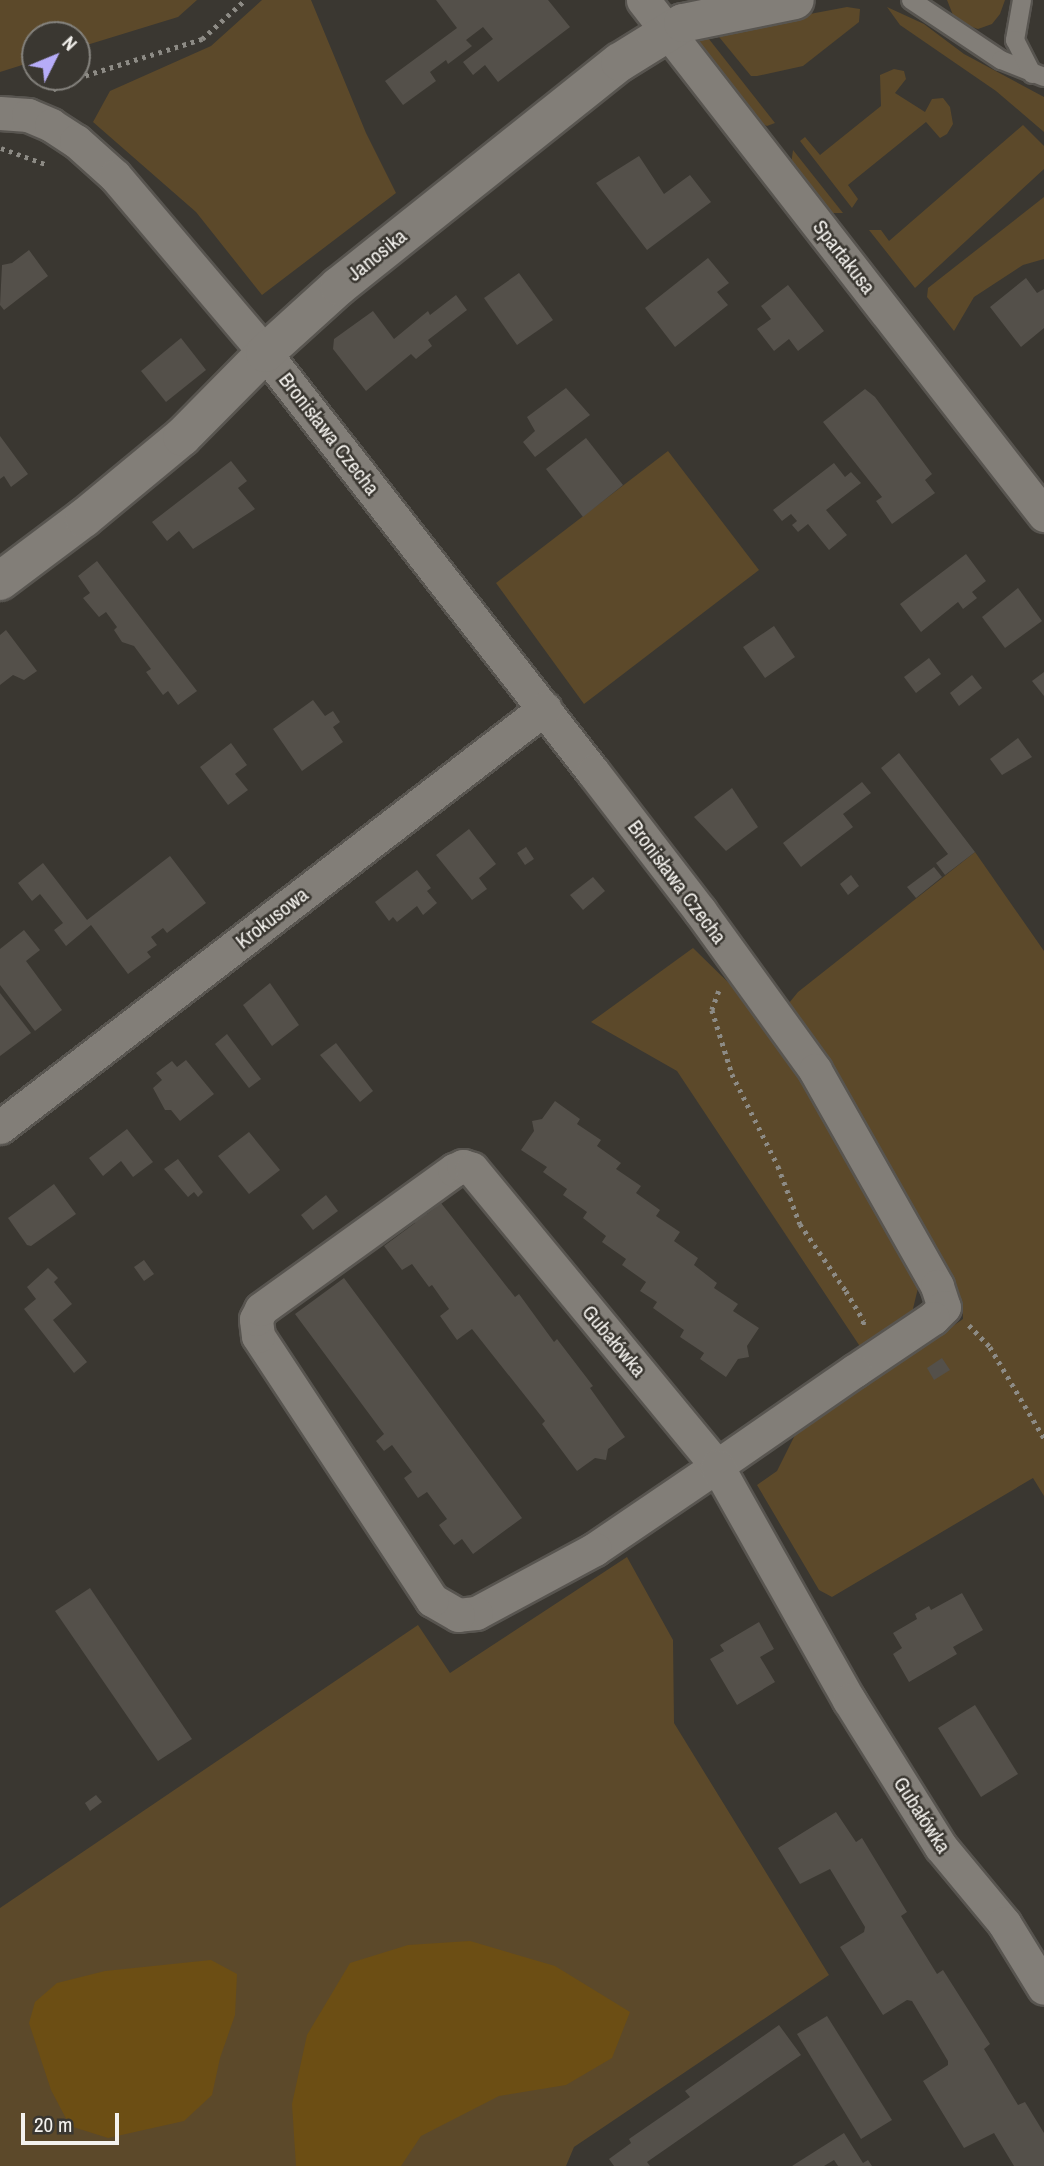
<!DOCTYPE html>
<meta charset="utf-8">
<style>
body{margin:0}
#map{position:relative;width:1044px;height:2166px;overflow:hidden;background:#3a3731;font-family:"Archivo Narrow",sans-serif}
div>[style]{position:absolute}
[style*='--x']{left:calc(var(--x)*1px);top:calc(var(--y)*1px);width:calc(var(--w)*1px);rotate:calc(var(--a)*1deg)}
.green>*{inset:0;background:#5c492a}
.water>*{inset:0;background:#6c4e14}
.building>*{inset:0;background:#54504a}
.path>*{height:4.5px;margin-top:-2.25px;transform-origin:0;background:repeating-linear-gradient(90deg,#8d8b85 0 3.5px,transparent 0 8.5px)}
.roads{filter:drop-shadow(2px 0 #585550) drop-shadow(-2px 0 #585550) drop-shadow(0 2px #585550) drop-shadow(0 -2px #585550)}
.lane>*{height:18px;margin:-9px;padding:0 9px;transform-origin:9px;border-radius:9px;background:#827e78}
.street>*{height:33px;margin:-16.5px;padding:0 16.5px;transform-origin:16.5px;border-radius:16.5px;background:#827e78}
.secondary>*{height:38px;margin:-19px;padding:0 19px;transform-origin:19px;border-radius:19px;background:#827e78}
span{translate:-50% -50%;white-space:nowrap;text-align:center;line-height:1.15;-webkit-text-stroke:5px #3a3731;paint-order:stroke}
.street-label{font-size:21px;color:#f4f2ee}
.north{position:absolute;left:21px;top:21px;width:70px;height:70px;box-sizing:border-box;background:#3a3731;border:2px solid #84827d;border-radius:50%;rotate:47deg;font-size:19px;font-weight:700;line-height:28px;text-align:center;color:#f4f2ee}
.north::after{content:'';display:block;margin:auto;width:24px;height:32px;background:#b6acf8;clip-path:polygon(50% 0,100% 100%,50% 72%,0 100%)}
.scale{position:absolute;left:21px;top:2113px;width:98px;height:32px;box-sizing:border-box;border:4px solid #f4f2ee;border-top:0;padding-left:9px;font-size:21px;line-height:24px;white-space:nowrap;color:#f4f2ee;-webkit-text-stroke:5px #3a3731;paint-order:stroke}
</style>
<div id="map">
<div class="green">
<div style="clip-path:polygon(0 0,197px 0,178px 17px,77px 48px,77px 35px,35px 35px,35px 61px,0 72px)"></div>
<div style="clip-path:polygon(262px 0,311px 0,366px 133px,396px 193px,262px 295px,196px 212px,93px 122px,110px 91px,211px 46px)"></div>
<div style="clip-path:polygon(947px 0,1005px 0,1000px 14px,992px 24px,978px 29px,963px 24px,953px 15px)"></div>
<div style="clip-path:polygon(847px 7px,860px 9px,859px 22px,803px 66px,757px 76px,751px 76px,715px 32px)"></div>
<div style="clip-path:polygon(887px 7px,924px 24px,964px 54px,1044px 97px,1044px 132px,996px 91px,900px 25px)"></div>
<div style="clip-path:polygon(705px 34px,775px 123px,767px 126px,754px 120px,695px 46px)"></div>
<div style="clip-path:polygon(894px 69px,904px 71px,906px 79px,895px 93px,925px 112px,932px 99px,943px 98px,950px 107px,953px 124px,947px 134px,940px 138px,926px 122px,848px 185px,858px 199px,852px 208px,800px 141px,805px 137px,820px 155px,881px 106px,880px 75px)"></div>
<div style="clip-path:polygon(1023px 125px,1044px 146px,1044px 169px,915px 288px,869px 230px,881px 230px,889px 241px)"></div>
<div style="clip-path:polygon(793px 150px,843px 213px,833px 213px,819px 204px,791px 165px)"></div>
<div style="clip-path:polygon(1044px 197px,1044px 259px,1023px 265px,974px 297px,954px 331px,927px 297px,928px 288px)"></div>
<div style="clip-path:polygon(668px 451px,759px 570px,584px 704px,496px 583px)"></div>
<div style="clip-path:polygon(975px 852px,1044px 951px,1044px 1496px,1033px 1478px,832px 1597px,819px 1590px,757px 1485px,777px 1471px,796px 1433px,963px 1319px,962px 1301px,807px 1029px,789px 1003px,798px 992px)"></div>
<div style="clip-path:polygon(693px 948px,734px 988px,784px 1050px,905px 1257px,918px 1288px,911px 1317px,863px 1351px,677px 1071px,591px 1022px)"></div>
<div style="clip-path:polygon(627px 1557px,673px 1640px,674px 1723px,829px 1975px,574px 2147px,566px 2166px,0 2166px,0 1908px,418px 1625px,450px 1673px)"></div>
</div>
<div class="water">
<div style="clip-path:polygon(470px 1941px,555px 1966px,630px 2012px,612px 2058px,566px 2085px,499px 2096px,421px 2136px,401px 2166px,296px 2166px,292px 2104px,307px 2035px,350px 1963px,408px 1945px)"></div>
<div style="clip-path:polygon(211px 1960px,237px 1974px,235px 2015px,220px 2058px,212px 2095px,184px 2121px,108px 2138px,70px 2126px,51px 2090px,29px 2023px,35px 2002px,57px 1983px,105px 1971px)"></div>
</div>
<div class="building">
<div style="clip-path:polygon(436px 0,548px 0,570px 27px,498px 82px,485px 65px,473px 75px,463px 62px,493px 39px,483px 27px,466px 40px,472px 46px,448px 64px,446px 60px,430px 72px,436px 81px,403px 105px,385px 81px,457px 28px)"></div>
<div style="clip-path:polygon(639px 156px,664px 194px,690px 175px,711px 202px,647px 250px,596px 183px)"></div>
<div style="clip-path:polygon(29px 250px,48px 276px,4px 310px,0 305px,2px 265px,12px 263px)"></div>
<div style="clip-path:polygon(708px 258px,729px 283px,717px 292px,728px 305px,675px 347px,645px 308px)"></div>
<div style="clip-path:polygon(519px 273px,553px 320px,517px 345px,484px 298px)"></div>
<div style="clip-path:polygon(1026px 278px,1037px 293px,1044px 289px,1044px 328px,1021px 347px,990px 307px)"></div>
<div style="clip-path:polygon(788px 285px,824px 331px,798px 351px,789px 339px,774px 351px,757px 329px,771px 319px,761px 306px)"></div>
<div style="clip-path:polygon(456px 295px,467px 310px,428px 340px,432px 346px,416px 359px,411px 354px,366px 391px,333px 349px,334px 339px,373px 311px,394px 339px,428px 311px,430px 315px)"></div>
<div style="clip-path:polygon(181px 338px,206px 370px,166px 402px,141px 371px)"></div>
<div style="clip-path:polygon(566px 388px,590px 415px,535px 457px,523px 442px,535px 431px,527px 417px)"></div>
<div style="clip-path:polygon(865px 389px,875px 397px,932px 474px,925px 480px,935px 493px,892px 524px,876px 501px,882px 497px,823px 422px)"></div>
<div style="clip-path:polygon(0 436px,28px 474px,11px 487px,4px 476px,0 479px)"></div>
<div style="clip-path:polygon(586px 438px,623px 485px,583px 517px,546px 469px)"></div>
<div style="clip-path:polygon(231px 461px,247px 481px,238px 488px,255px 509px,193px 549px,179px 531px,167px 541px,152px 522px)"></div>
<div style="clip-path:polygon(834px 463px,845px 477px,851px 472px,861px 483px,826px 510px,847px 535px,829px 550px,808px 524px,798px 532px,792px 525px,797px 521px,791px 514px,782px 521px,773px 510px)"></div>
<div style="clip-path:polygon(966px 554px,986px 581px,972px 592px,977px 598px,963px 609px,958px 602px,921px 632px,900px 604px)"></div>
<div style="clip-path:polygon(97px 561px,197px 691px,178px 705px,168px 691px,163px 695px,146px 672px,151px 669px,134px 646px,122px 642px,114px 630px,117px 627px,106px 612px,99px 617px,83px 598px,90px 593px,78px 576px)"></div>
<div style="clip-path:polygon(1018px 588px,1042px 621px,1005px 648px,982px 617px)"></div>
<div style="clip-path:polygon(774px 626px,795px 657px,765px 678px,743px 647px)"></div>
<div style="clip-path:polygon(6px 630px,37px 671px,24px 680px,13px 675px,0 685px,0 635px)"></div>
<div style="clip-path:polygon(929px 658px,941px 674px,916px 693px,904px 677px)"></div>
<div style="clip-path:polygon(1044px 672px,1044px 696px,1032px 681px)"></div>
<div style="clip-path:polygon(972px 675px,982px 688px,959px 706px,950px 693px)"></div>
<div style="clip-path:polygon(313px 700px,325px 716px,333px 711px,340px 722px,333px 727px,343px 742px,302px 771px,273px 729px)"></div>
<div style="clip-path:polygon(1018px 738px,1032px 757px,1002px 775px,990px 759px)"></div>
<div style="clip-path:polygon(231px 743px,247px 765px,235px 774px,248px 790px,228px 805px,200px 767px)"></div>
<div style="clip-path:polygon(899px 753px,975px 852px,945px 875px,936px 863px,948px 854px,881px 768px)"></div>
<div style="clip-path:polygon(862px 782px,871px 793px,843px 814px,853px 827px,801px 867px,783px 843px)"></div>
<div style="clip-path:polygon(732px 788px,758px 827px,726px 851px,694px 817px)"></div>
<div style="clip-path:polygon(469px 829px,496px 864px,479px 878px,487px 889px,472px 900px,436px 855px)"></div>
<div style="clip-path:polygon(526px 847px,534px 859px,525px 865px,517px 853px)"></div>
<div style="clip-path:polygon(170px 856px,206px 903px,167px 933px,163px 928px,151px 937px,157px 945px,147px 952px,151px 957px,128px 974px,91px 925px,66px 946px,54px 930px,63px 923px,40px 894px,32px 901px,18px 883px,43px 863px,87px 920px)"></div>
<div style="clip-path:polygon(934px 867px,942px 877px,916px 898px,907px 887px)"></div>
<div style="clip-path:polygon(417px 870px,431px 888px,427px 891px,437px 903px,423px 915px,417px 906px,397px 922px,393px 917px,389px 921px,375px 902px)"></div>
<div style="clip-path:polygon(851px 875px,859px 886px,848px 895px,840px 884px)"></div>
<div style="clip-path:polygon(593px 877px,605px 891px,583px 910px,570px 895px)"></div>
<div style="clip-path:polygon(24px 930px,40px 950px,26px 961px,62px 1010px,35px 1031px,0 985px,0 949px)"></div>
<div style="clip-path:polygon(270px 983px,299px 1025px,272px 1046px,243px 1005px)"></div>
<div style="clip-path:polygon(0 993px,31px 1033px,0 1056px)"></div>
<div style="clip-path:polygon(227px 1034px,261px 1079px,249px 1088px,215px 1044px)"></div>
<div style="clip-path:polygon(336px 1043px,373px 1091px,360px 1102px,320px 1055px)"></div>
<div style="clip-path:polygon(186px 1060px,214px 1094px,180px 1121px,171px 1110px,165px 1110px,153px 1088px,162px 1080px,156px 1073px,172px 1061px,177px 1067px)"></div>
<div style="clip-path:polygon(555px 1101px,580px 1119px,577px 1124px,601px 1140px,597px 1146px,621px 1163px,616px 1169px,641px 1186px,636px 1193px,660px 1210px,656px 1216px,680px 1232px,674px 1241px,698px 1258px,694px 1265px,717px 1283px,714px 1288px,738px 1304px,733px 1311px,759px 1328px,747px 1346px,749px 1357px,738px 1359px,726px 1377px,700px 1359px,704px 1353px,680px 1337px,684px 1330px,653px 1308px,657px 1302px,640px 1291px,646px 1282px,622px 1265px,626px 1259px,602px 1242px,606px 1236px,583px 1218px,587px 1212px,563px 1195px,567px 1189px,543px 1172px,547px 1167px,521px 1150px,534px 1131px,532px 1121px,542px 1119px)"></div>
<div style="clip-path:polygon(127px 1129px,153px 1162px,133px 1177px,121px 1161px,103px 1176px,89px 1158px)"></div>
<div style="clip-path:polygon(249px 1132px,280px 1170px,249px 1194px,218px 1156px)"></div>
<div style="clip-path:polygon(178px 1159px,203px 1192px,198px 1197px,194px 1192px,188px 1197px,164px 1169px)"></div>
<div style="clip-path:polygon(54px 1184px,76px 1214px,31px 1246px,27px 1245px,8px 1218px)"></div>
<div style="clip-path:polygon(326px 1195px,338px 1211px,313px 1230px,301px 1215px)"></div>
<div style="clip-path:polygon(441px 1203px,515px 1297px,519px 1294px,554px 1342px,557px 1339px,593px 1386px,590px 1388px,625px 1437px,608px 1449px,606px 1460px,595px 1458px,577px 1471px,542px 1424px,545px 1421px,472px 1329px,457px 1340px,440px 1316px,449px 1309px,432px 1285px,429px 1287px,412px 1264px,402px 1270px,384px 1246px,415px 1223px,416px 1212px,427px 1214px)"></div>
<div style="clip-path:polygon(144px 1260px,154px 1274px,144px 1281px,134px 1267px)"></div>
<div style="clip-path:polygon(48px 1268px,58px 1278px,54px 1282px,72px 1304px,53px 1320px,87px 1362px,74px 1373px,24px 1309px,36px 1299px,27px 1287px)"></div>
<div style="clip-path:polygon(344px 1278px,522px 1518px,473px 1554px,462px 1539px,454px 1545px,446px 1535px,439px 1525px,447px 1519px,427px 1492px,418px 1498px,404px 1478px,412px 1472px,392px 1445px,384px 1451px,376px 1441px,384px 1434px,295px 1314px)"></div>
<div style="clip-path:polygon(942px 1358px,950px 1370px,934px 1380px,927px 1368px)"></div>
<div style="clip-path:polygon(90px 1588px,192px 1739px,158px 1761px,55px 1611px)"></div>
<div style="clip-path:polygon(962px 1593px,983px 1630px,953px 1647px,957px 1654px,909px 1682px,893px 1654px,902px 1648px,893px 1633px,917px 1619px,915px 1614px,929px 1606px,931px 1610px)"></div>
<div style="clip-path:polygon(759px 1622px,774px 1649px,760px 1657px,775px 1682px,737px 1705px,710px 1659px,724px 1651px,720px 1645px)"></div>
<div style="clip-path:polygon(975px 1705px,1018px 1774px,981px 1797px,938px 1728px)"></div>
<div style="clip-path:polygon(96px 1795px,102px 1802px,90px 1811px,85px 1803px)"></div>
<div style="clip-path:polygon(836px 1812px,856px 1842px,862px 1838px,907px 1912px,901px 1916px,937px 1974px,943px 1970px,990px 2044px,984px 2049px,1018px 2105px,1025px 2102px,1044px 2133px,1044px 2166px,1014px 2166px,994px 2133px,964px 2148px,923px 2081px,948px 2065px,948px 2061px,912px 2001px,907px 2000px,883px 2015px,840px 1947px,864px 1932px,865px 1927px,830px 1869px,800px 1884px,778px 1848px)"></div>
<div style="clip-path:polygon(827px 2016px,892px 2120px,861px 2139px,797px 2034px)"></div>
<div style="clip-path:polygon(779px 2025px,801px 2055px,647px 2162px,650px 2166px,614px 2166px,609px 2159px,631px 2143px,629px 2139px,690px 2097px,685px 2091px)"></div>
<div style="clip-path:polygon(844px 2133px,863px 2163px,868px 2160px,872px 2166px,838px 2166px,834px 2160px,824px 2166px,792px 2166px)"></div>
</div>
<div class="path">
<div style="--x:53;--y:90;--w:11;--a:-41"></div>
<div style="--x:61;--y:83;--w:148;--a:-17.3"></div>
<div style="--x:202;--y:39;--w:58;--a:-42.2"></div>
<div style="--x:1;--y:148;--w:50;--a:19.9"></div>
<div style="--x:719;--y:991;--w:20;--a:110"></div>
<div style="--x:712;--y:1010;--w:67;--a:72.6"></div>
<div style="--x:732;--y:1074;--w:103;--a:63.4"></div>
<div style="--x:778;--y:1166;--w:62;--a:69.2"></div>
<div style="--x:800;--y:1224;--w:81;--a:55.5"></div>
<div style="--x:846;--y:1291;--w:35;--a:59"></div>
<div style="--x:864;--y:1321;--w:5;--a:101"></div>
<div style="--x:969;--y:1325;--w:30;--a:46"></div>
<div style="--x:990;--y:1347;--w:106;--a:59.3"></div>
</div>
<div class="roads">
<div class="lane">
<div style="--x:911;--y:0;--w:108;--a:33.7"></div>
<div style="--x:1001;--y:60;--w:46;--a:21.6"></div>
<div style="--x:1022;--y:0;--w:41;--a:99.9"></div>
<div style="--x:1015;--y:40;--w:38;--a:63"></div>
</div>
<div class="street">
<div style="--x:643;--y:0;--w:653;--a:52.09"></div>
<div style="--x:0;--y:113;--w:28;--a:4"></div>
<div style="--x:28;--y:115;--w:25;--a:23"></div>
<div style="--x:51;--y:125;--w:30;--a:33"></div>
<div style="--x:76;--y:141;--w:52;--a:41.9"></div>
<div style="--x:115;--y:176;--w:232;--a:49.7"></div>
<div style="--x:265;--y:353;--w:532;--a:51.95"></div>
<div style="--x:593;--y:772;--w:175;--a:52.4"></div>
<div style="--x:700;--y:911;--w:196;--a:54.1"></div>
<div style="--x:815;--y:1070;--w:248;--a:60.5"></div>
<div style="--x:937;--y:1286;--w:22;--a:72"></div>
<div style="--x:944;--y:1307;--w:16;--a:135"></div>
<div style="--x:933;--y:1318;--w:95;--a:146.1"></div>
<div style="--x:854;--y:1371;--w:167;--a:145.3"></div>
<div style="--x:717;--y:1466;--w:148;--a:145.8"></div>
<div style="--x:595;--y:1549;--w:135;--a:151.7"></div>
<div style="--x:476;--y:1613;--w:18;--a:174"></div>
<div style="--x:458;--y:1615;--w:30;--a:-150"></div>
<div style="--x:432;--y:1600;--w:316;--a:-123.4"></div>
<div style="--x:258;--y:1336;--w:17;--a:-97"></div>
<div style="--x:256;--y:1319;--w:11;--a:-63"></div>
<div style="--x:261;--y:1309;--w:238;--a:-35.8"></div>
<div style="--x:454;--y:1170;--w:10;--a:-24"></div>
<div style="--x:463;--y:1166;--w:9;--a:18"></div>
<div style="--x:472;--y:1169;--w:385;--a:50.5"></div>
<div style="--x:717;--y:1466;--w:269;--a:60.6"></div>
<div style="--x:849;--y:1700;--w:173;--a:58"></div>
<div style="--x:941;--y:1847;--w:99;--a:50.3"></div>
<div style="--x:1004;--y:1923;--w:76;--a:58.4"></div>
<div style="--x:0;--y:1127;--w:687;--a:-37.55"></div>
</div>
<div class="secondary">
<div style="--x:0;--y:581;--w:105;--a:-36.9"></div>
<div style="--x:84;--y:518;--w:127;--a:-39.6"></div>
<div style="--x:182;--y:437;--w:118;--a:-45.3"></div>
<div style="--x:265;--y:353;--w:100;--a:-42.2"></div>
<div style="--x:339;--y:286;--w:359;--a:-38.6"></div>
<div style="--x:620;--y:62;--w:74;--a:-31.8"></div>
<div style="--x:683;--y:23;--w:114;--a:-11.6"></div>
</div>
</div>
<div class="street-label">
<span style="left:377px;top:255px;rotate:-39deg">Janosika</span>
<span style="left:844px;top:257px;rotate:52deg">Spartakusa</span>
<span style="left:329px;top:434px;rotate:52deg">Bronisława Czecha</span>
<span style="left:677px;top:882px;rotate:53deg">Bronisława Czecha</span>
<span style="left:272px;top:918px;rotate:-38deg">Krokusowa</span>
<span style="left:614px;top:1341px;rotate:50deg">Gubałówka</span>
<span style="left:922px;top:1815px;rotate:57deg">Gubałówka</span>
</div>
<div class="north">N</div>
<div class="scale">20 m</div>
</div>
